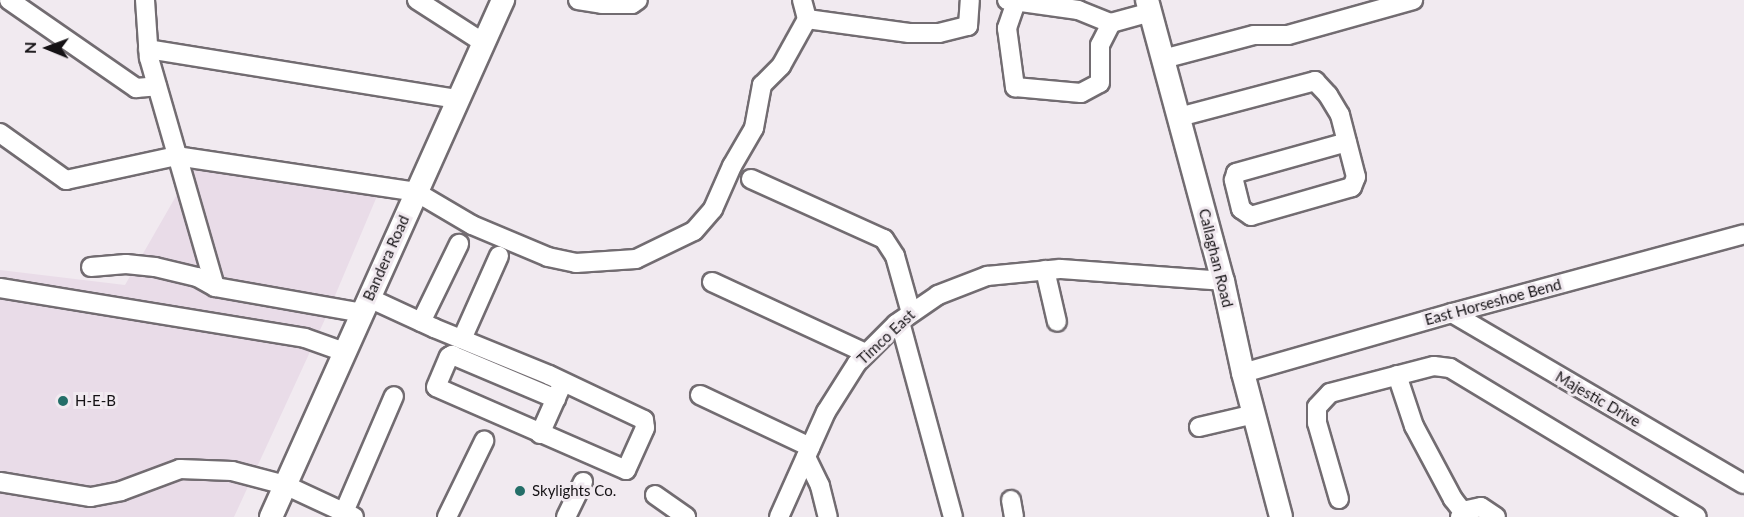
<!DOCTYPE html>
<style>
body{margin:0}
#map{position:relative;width:1744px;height:517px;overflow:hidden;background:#f1eaf0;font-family:Lato,sans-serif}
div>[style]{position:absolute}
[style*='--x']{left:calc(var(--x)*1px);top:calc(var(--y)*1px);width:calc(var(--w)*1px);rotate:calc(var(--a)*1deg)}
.built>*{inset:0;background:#e9dce8}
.roads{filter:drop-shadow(2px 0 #726c71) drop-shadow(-2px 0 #726c71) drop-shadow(0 2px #726c71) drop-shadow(0 -2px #726c71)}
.minor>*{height:18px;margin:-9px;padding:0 9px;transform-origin:9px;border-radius:9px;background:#fff}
.major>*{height:22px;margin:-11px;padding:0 11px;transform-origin:11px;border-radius:11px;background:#fff}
.dots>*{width:16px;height:16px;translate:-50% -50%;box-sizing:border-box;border:3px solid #f1eaf0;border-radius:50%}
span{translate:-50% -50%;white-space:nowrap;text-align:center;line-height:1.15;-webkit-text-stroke:6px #f1eaf0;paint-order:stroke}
.street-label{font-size:15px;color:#151215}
.poi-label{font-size:15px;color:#151215}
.left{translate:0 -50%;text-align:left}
.north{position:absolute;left:18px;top:18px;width:60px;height:60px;-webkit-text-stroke:4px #f1eaf0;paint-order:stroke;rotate:271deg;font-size:16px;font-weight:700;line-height:24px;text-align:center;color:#151215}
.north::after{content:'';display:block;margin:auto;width:21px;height:27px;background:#151215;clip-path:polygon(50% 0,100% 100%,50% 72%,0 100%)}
</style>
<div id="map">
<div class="built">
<div style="clip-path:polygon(195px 163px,380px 189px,326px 317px,234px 517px,0 517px,0 270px,125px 285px)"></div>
</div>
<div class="roads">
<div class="minor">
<div style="--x:9;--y:0;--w:155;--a:34.7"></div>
<div style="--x:136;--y:88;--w:21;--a:-5"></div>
<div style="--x:145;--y:0;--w:58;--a:86.1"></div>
<div style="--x:149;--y:58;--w:238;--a:73.9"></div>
<div style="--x:215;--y:287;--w:149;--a:10"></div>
<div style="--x:417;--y:0;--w:80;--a:32.7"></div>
<div style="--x:578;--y:0;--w:24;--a:9"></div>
<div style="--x:602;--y:4;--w:30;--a:0"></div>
<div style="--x:632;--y:4;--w:7;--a:-34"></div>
<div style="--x:802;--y:0;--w:20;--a:75"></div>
<div style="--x:807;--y:19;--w:103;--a:7.8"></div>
<div style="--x:909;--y:33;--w:30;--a:0"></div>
<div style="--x:939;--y:33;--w:30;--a:-14"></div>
<div style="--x:968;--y:26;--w:26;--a:-86"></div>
<div style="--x:1007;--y:0;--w:72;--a:8"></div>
<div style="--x:1078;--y:10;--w:35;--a:22"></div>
<div style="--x:1111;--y:23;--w:41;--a:-15.4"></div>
<div style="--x:1016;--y:2;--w:28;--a:109"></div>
<div style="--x:1007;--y:28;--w:60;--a:82.3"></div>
<div style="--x:1015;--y:87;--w:66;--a:5.2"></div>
<div style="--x:1081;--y:93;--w:21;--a:-28"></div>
<div style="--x:1100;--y:83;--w:38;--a:-90"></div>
<div style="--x:1100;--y:45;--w:25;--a:-63"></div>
<div style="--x:148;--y:49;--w:314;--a:9.2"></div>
<div style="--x:1163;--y:59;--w:94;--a:-14.8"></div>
<div style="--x:1254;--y:35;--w:34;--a:0"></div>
<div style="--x:1288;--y:35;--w:130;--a:-15.6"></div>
<div style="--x:1179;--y:117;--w:141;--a:-14.8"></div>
<div style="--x:1315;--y:81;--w:19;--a:47"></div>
<div style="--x:1328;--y:95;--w:23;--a:59"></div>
<div style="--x:1340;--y:115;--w:64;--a:75.5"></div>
<div style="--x:1356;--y:177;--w:11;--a:112"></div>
<div style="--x:1352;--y:187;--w:105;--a:164"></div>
<div style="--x:1251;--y:216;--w:12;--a:-145"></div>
<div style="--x:1241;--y:209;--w:30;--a:-104"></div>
<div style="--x:1234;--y:180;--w:7;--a:-74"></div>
<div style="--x:1236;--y:173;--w:115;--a:-15.6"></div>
<div style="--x:0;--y:133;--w:81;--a:35.5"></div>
<div style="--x:66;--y:180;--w:113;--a:-12.3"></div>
<div style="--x:176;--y:156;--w:243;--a:8.5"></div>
<div style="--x:416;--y:192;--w:65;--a:30.5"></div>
<div style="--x:472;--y:225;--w:82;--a:22.8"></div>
<div style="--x:548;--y:257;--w:29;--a:12"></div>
<div style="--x:576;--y:263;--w:60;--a:-3.8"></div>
<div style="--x:636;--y:259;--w:64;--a:-25.8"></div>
<div style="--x:694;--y:231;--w:29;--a:-49"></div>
<div style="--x:713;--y:209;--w:47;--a:-66.2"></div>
<div style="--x:732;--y:166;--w:44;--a:-59.9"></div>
<div style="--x:754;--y:128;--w:44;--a:-79.5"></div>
<div style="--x:762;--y:85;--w:27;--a:-45"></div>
<div style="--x:781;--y:66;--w:54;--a:-61"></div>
<div style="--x:751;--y:179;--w:146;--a:24.3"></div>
<div style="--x:884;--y:239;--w:20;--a:57"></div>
<div style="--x:895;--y:256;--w:59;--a:74.3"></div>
<div style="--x:91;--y:267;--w:35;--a:-5"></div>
<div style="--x:126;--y:264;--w:29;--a:6"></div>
<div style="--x:155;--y:267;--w:43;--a:13.4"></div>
<div style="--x:197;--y:277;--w:21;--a:29"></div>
<div style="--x:1045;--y:270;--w:53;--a:77"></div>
<div style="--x:712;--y:282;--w:170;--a:24.8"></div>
<div style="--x:0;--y:288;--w:309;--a:9.3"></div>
<div style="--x:305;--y:338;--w:41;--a:19.7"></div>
<div style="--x:369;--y:298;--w:72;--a:24.8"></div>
<div style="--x:434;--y:328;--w:124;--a:22.2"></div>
<div style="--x:549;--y:375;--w:105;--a:25.3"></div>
<div style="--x:644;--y:420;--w:8;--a:83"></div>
<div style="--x:645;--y:428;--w:46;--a:114.3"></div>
<div style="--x:626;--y:470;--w:207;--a:-156.4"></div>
<div style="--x:436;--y:387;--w:33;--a:-67"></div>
<div style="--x:449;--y:357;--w:4;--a:-34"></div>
<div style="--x:452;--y:355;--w:113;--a:22.9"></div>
<div style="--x:1452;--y:313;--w:338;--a:30.4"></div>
<div style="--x:421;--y:322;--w:87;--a:-64"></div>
<div style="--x:900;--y:322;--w:202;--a:74.8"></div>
<div style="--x:462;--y:339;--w:91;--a:-66"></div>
<div style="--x:1243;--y:373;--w:217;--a:-16"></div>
<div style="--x:1452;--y:313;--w:302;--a:-15.1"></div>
<div style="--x:1397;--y:375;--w:54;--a:71.6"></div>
<div style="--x:1414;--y:426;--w:83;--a:61.9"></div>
<div style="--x:1453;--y:499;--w:18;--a:52"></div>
<div style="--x:700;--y:395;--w:122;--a:25.3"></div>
<div style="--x:1199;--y:427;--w:57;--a:-13.3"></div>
<div style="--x:540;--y:434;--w:49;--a:-66"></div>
<div style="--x:806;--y:457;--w:32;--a:64"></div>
<div style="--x:820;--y:486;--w:32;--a:76"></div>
<div style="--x:0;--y:482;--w:92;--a:9.4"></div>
<div style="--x:91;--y:497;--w:31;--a:-11"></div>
<div style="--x:121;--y:491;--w:63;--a:-20.4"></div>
<div style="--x:180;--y:469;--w:52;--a:2.2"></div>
<div style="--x:232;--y:471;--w:55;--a:14.8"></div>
<div style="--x:285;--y:485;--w:76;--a:24.9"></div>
<div style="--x:655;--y:495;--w:38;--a:35"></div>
<div style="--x:1339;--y:499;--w:79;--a:-106.1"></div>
<div style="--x:1317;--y:423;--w:16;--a:-90"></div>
<div style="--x:1317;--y:407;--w:19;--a:-47"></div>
<div style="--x:1330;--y:393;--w:107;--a:-14.6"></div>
<div style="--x:1434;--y:366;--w:16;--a:7"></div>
<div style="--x:1450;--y:368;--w:288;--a:31.1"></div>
<div style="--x:1011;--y:500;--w:17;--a:80"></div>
<div style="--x:344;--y:512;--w:126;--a:-66.7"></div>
<div style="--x:447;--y:517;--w:85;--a:-64"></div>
<div style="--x:566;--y:517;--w:39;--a:-64"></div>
<div style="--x:779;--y:517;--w:115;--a:-65.9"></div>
<div style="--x:826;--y:412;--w:58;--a:-57.7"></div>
<div style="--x:857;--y:363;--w:55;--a:-45"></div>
<div style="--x:896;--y:324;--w:51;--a:-34.6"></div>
<div style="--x:938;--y:295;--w:53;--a:-21.2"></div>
<div style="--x:987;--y:276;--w:73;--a:-5.5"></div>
<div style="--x:1060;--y:269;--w:163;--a:4.2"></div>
<div style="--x:1460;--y:517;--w:10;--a:-45"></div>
<div style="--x:1467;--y:510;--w:14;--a:-12"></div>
<div style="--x:1481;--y:507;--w:18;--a:34"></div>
</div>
<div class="major">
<div style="--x:1147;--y:0;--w:291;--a:74.9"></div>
<div style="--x:1223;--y:281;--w:94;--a:77.7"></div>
<div style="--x:1243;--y:373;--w:149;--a:75.2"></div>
<div style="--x:271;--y:517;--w:567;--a:-65.83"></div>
</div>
</div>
<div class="dots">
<div style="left:63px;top:401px;background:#246e68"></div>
<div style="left:520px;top:491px;background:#246e68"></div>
</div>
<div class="street-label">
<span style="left:386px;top:258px;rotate:-66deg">Bandera Road</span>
<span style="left:1216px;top:258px;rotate:76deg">Callaghan Road</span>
<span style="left:1493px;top:302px;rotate:-15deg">East Horseshoe Bend</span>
<span style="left:886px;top:337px;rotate:-43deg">Timco East</span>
<span style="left:1598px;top:399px;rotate:30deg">Majestic Drive</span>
</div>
<div class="poi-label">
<span class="left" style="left:75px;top:401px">H-E-B</span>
<span class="left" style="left:532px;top:491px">Skylights Co.</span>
</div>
<div class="north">N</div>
</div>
